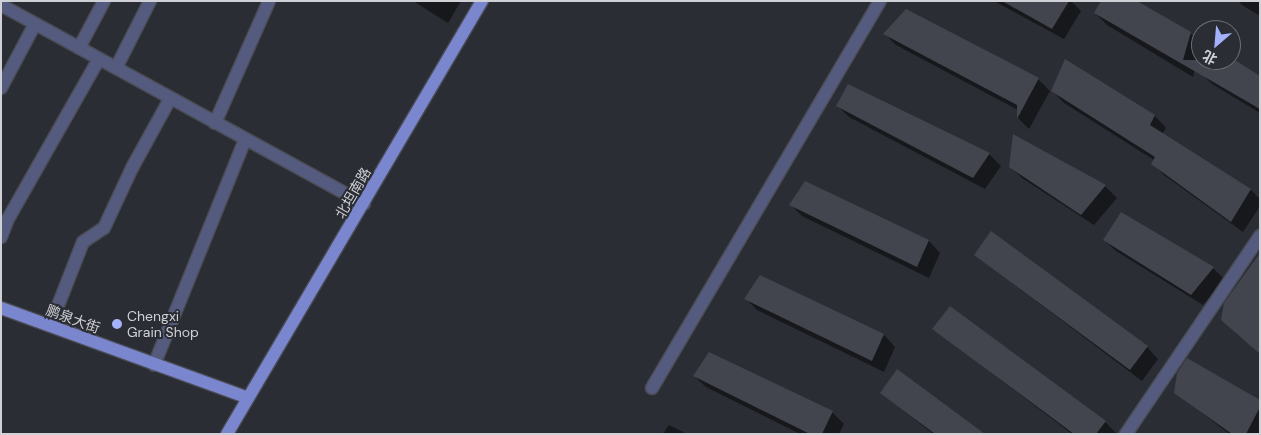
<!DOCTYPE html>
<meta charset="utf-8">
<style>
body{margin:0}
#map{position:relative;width:1261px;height:435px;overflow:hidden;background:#2b2d35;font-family:"DM Sans","Noto Sans SC",sans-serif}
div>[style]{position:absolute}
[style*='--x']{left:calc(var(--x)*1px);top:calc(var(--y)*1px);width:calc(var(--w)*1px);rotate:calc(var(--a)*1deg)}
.shadow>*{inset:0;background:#0007}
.building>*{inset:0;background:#43454e}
.roads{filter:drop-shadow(1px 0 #494b52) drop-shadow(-1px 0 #494b52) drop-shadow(0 1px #494b52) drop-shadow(0 -1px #494b52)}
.minor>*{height:12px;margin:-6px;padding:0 6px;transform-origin:6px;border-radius:6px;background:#545b7e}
.major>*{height:12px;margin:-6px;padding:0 6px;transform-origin:6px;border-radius:6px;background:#7a86ce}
.dots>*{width:14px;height:14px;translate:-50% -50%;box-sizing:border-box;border:2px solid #2b2d35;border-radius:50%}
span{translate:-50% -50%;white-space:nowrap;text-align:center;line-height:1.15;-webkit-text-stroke:4px #2b2d35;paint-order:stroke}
.street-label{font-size:14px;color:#d0d1d6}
.poi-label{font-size:14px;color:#d0d1d6}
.left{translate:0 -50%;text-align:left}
.frame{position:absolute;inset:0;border:2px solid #d0d1d6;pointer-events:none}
.north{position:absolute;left:1191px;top:20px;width:50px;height:50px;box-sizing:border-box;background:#2b2d35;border:1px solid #6d6f75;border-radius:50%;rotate:207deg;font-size:14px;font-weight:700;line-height:20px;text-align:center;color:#d0d1d6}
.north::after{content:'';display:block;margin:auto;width:18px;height:22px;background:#a4b2fc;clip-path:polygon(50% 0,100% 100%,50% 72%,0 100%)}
</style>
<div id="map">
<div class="shadow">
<div style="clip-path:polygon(413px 1px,461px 1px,448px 23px)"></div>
<div style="clip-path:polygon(994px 1px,1071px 1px,1081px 11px,1064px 39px)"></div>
<div style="clip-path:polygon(1238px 1px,1260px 1px,1260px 16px,1242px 5px)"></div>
<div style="clip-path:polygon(1095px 13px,1190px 33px,1201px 44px,1193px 77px,1107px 25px)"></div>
<div style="clip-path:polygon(885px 34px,1038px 79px,1050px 91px,1029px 129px,1018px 118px,1018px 110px,896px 45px)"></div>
<div style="clip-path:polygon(1231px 59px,1260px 77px,1260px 113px,1212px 84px,1200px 72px,1208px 60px)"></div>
<div style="clip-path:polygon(1065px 61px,1155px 116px,1166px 128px,1162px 134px,1251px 190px,1260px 199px,1260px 206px,1243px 232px,1164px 175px,1152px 163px,1154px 160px,1064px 103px,1053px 91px)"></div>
<div style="clip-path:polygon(837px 105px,989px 154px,1001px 166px,985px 189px,849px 117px)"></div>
<div style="clip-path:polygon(1014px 136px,1105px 186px,1117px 198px,1094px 225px,1022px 178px,1010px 166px)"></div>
<div style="clip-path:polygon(806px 182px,929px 241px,940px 253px,929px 278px,802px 216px,791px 205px)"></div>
<div style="clip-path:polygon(1121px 213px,1213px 268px,1225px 280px,1203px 305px,1116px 251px,1104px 240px)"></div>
<div style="clip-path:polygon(975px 255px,1147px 347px,1158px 359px,1142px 381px)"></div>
<div style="clip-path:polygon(761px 276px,884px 335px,895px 347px,884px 372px,757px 310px,746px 299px)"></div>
<div style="clip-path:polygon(934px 329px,1105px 422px,1116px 433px,1072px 434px)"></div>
<div style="clip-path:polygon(694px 376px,832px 412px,844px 424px,839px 434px,800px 434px,706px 387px)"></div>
<div style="clip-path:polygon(1175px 392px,1260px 402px,1260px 434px,1229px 434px)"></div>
<div style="clip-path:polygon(882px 393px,983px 434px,933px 434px)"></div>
<div style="clip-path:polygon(669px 425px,687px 434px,663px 434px)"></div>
</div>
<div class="building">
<div style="clip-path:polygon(1002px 1px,1069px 1px,1052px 29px)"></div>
<div style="clip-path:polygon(1101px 1px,1137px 1px,1191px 32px,1183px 60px,1235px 60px,1260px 76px,1260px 109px,1094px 13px)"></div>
<div style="clip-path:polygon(906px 9px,1039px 78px,1017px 119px,1017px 105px,883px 34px)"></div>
<div style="clip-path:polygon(1065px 59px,1155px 115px,1150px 125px,1251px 189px,1231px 222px,1151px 164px,1155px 157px,1051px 91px)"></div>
<div style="clip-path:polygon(848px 84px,990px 153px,973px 178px,836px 106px)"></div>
<div style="clip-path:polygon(1013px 134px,1106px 185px,1081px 215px,1009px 167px)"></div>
<div style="clip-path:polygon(805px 181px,929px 240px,917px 267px,789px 205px)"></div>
<div style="clip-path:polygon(1121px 212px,1214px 267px,1191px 295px,1103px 240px)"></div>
<div style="clip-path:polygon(991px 231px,1148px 346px,1130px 370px,974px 255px)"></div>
<div style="clip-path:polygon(1260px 253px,1260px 354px,1221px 320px,1224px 303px)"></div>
<div style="clip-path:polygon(760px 275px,884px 334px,872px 361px,744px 299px)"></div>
<div style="clip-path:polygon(950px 306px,1106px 421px,1096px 434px,1074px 434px,932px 329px)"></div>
<div style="clip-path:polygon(709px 352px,833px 411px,822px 434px,810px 434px,693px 376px)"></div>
<div style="clip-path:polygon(1187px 358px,1260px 400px,1260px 407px,1246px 434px,1232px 434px,1174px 393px,1177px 373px)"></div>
<div style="clip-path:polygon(897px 369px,985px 434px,935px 434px,880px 393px)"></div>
</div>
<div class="roads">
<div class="minor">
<div style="--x:1;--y:5;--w:414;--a:28.7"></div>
<div style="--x:79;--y:48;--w:53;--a:-62"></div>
<div style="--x:116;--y:68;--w:75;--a:-63.1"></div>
<div style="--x:1;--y:88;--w:72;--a:-62"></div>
<div style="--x:215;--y:123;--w:133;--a:-66.1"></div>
<div style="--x:1;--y:237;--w:19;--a:-69"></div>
<div style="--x:8;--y:219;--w:184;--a:-60.4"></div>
<div style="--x:50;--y:326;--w:90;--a:-68.6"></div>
<div style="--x:83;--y:242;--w:25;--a:-34"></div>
<div style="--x:104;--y:228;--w:66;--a:-65"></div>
<div style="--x:132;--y:168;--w:79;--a:-61.2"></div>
<div style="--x:154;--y:365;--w:243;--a:-68"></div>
<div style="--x:652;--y:388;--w:449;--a:-59.5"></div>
<div style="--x:1126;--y:434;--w:239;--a:-55.9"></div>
</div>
<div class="major">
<div style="--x:1;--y:308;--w:263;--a:20"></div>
<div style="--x:227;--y:434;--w:503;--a:-59.51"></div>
</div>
</div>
<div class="dots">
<div style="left:117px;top:324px;background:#a4b2fc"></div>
</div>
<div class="street-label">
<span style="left:353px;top:193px;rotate:-60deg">北坦南路</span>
<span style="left:73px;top:319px;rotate:20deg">鹏泉大街</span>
</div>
<div class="poi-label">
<span class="left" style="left:127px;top:324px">Chengxi<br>Grain Shop</span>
</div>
<div class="frame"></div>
<div class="north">北</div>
</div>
